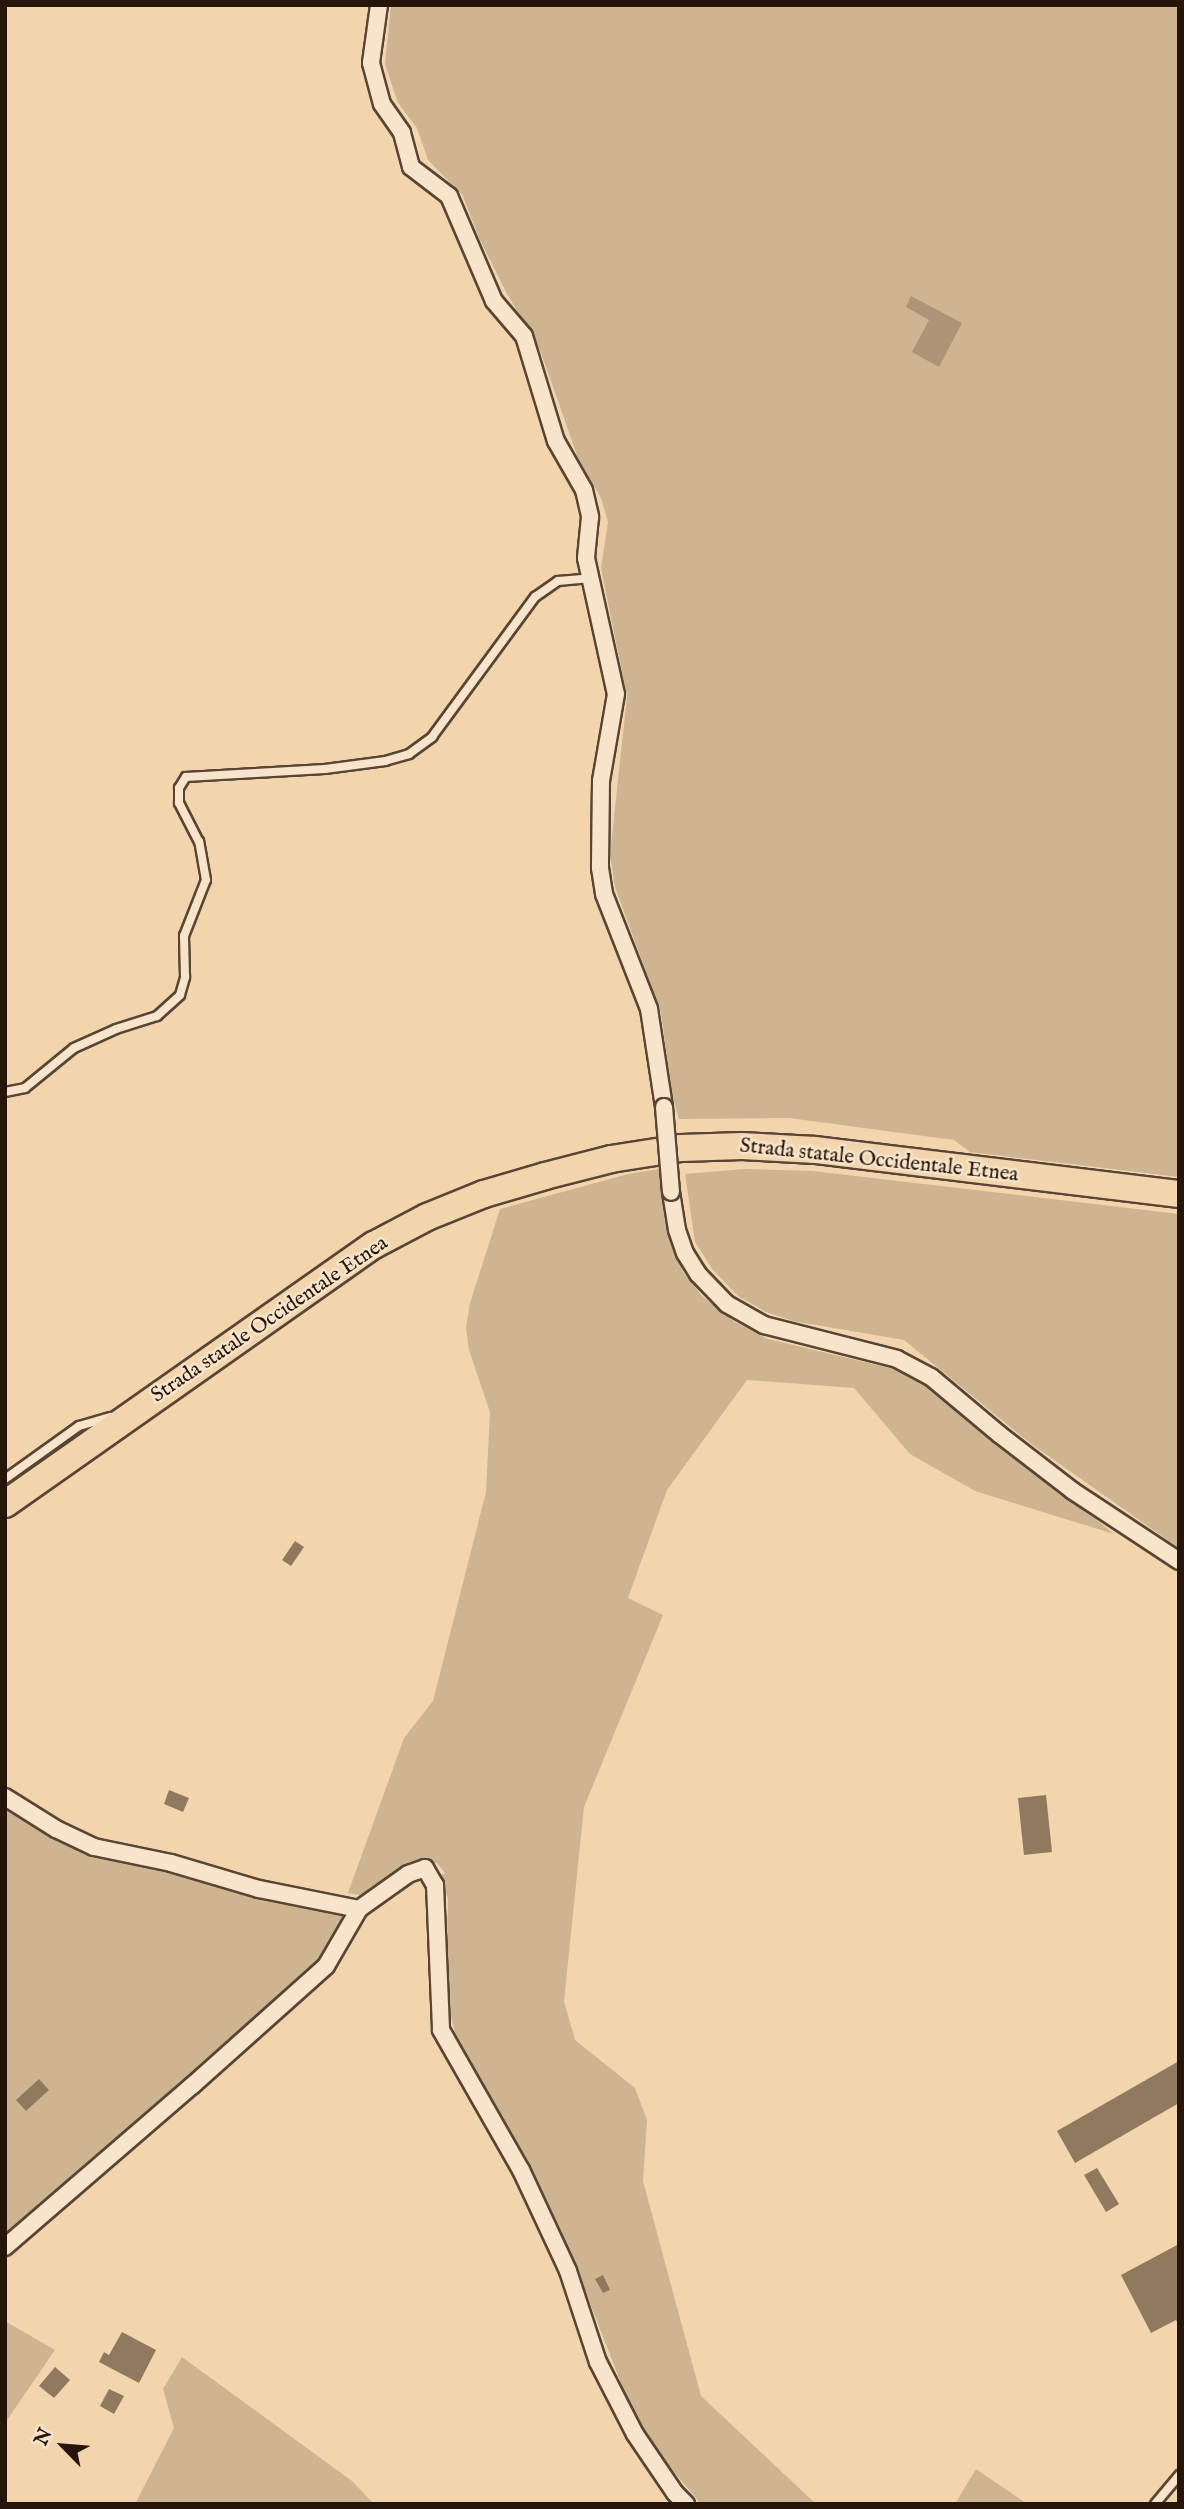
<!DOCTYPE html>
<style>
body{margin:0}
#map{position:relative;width:1184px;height:2509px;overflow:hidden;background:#f2d5ad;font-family:"IM FELL English",serif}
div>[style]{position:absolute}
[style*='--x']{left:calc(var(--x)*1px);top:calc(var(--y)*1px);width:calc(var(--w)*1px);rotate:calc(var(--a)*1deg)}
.green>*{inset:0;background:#cfb491}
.water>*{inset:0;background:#ad9476}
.building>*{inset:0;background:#90795f}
.roads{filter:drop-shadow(2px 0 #594534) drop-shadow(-2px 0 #594534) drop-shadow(0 2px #594534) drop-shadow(0 -2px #594534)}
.service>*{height:8px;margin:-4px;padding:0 4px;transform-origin:4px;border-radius:4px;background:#f7e4ca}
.minor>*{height:16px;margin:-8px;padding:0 8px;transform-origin:8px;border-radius:8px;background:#f7e4ca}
.primary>*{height:26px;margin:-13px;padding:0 13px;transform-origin:13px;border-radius:13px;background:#f2d5ad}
.bridges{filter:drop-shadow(2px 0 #594534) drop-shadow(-2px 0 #594534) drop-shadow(0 2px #594534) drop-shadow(0 -2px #594534)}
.minor-bridge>*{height:16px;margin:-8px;padding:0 8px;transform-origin:8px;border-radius:8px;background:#f7e4ca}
span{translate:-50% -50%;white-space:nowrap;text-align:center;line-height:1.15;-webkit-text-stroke:5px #f7e4ca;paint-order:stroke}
.street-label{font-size:21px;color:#26150b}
.frame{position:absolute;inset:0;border:7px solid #26150b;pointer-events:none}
.north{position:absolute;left:28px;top:2411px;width:70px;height:70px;-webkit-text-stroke:5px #f7e4ca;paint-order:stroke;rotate:295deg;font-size:19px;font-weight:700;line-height:28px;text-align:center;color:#26150b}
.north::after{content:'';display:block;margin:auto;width:24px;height:32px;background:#26150b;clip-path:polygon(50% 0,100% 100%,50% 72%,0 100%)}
</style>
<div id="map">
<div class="green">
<div style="clip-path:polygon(391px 5px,1179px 5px,1179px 1177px,970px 1152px,954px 1140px,789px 1118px,679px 1119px,672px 1094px,661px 1013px,615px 887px,610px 854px,627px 697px,601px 568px,608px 522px,601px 498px,578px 458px,540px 350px,506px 292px,479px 238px,463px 196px,428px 160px,417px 128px,398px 103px,385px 64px)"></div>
<div style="clip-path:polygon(659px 1169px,668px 1235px,683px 1272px,703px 1297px,735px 1322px,768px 1339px,898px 1370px,919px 1379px,1114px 1534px,975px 1491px,910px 1454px,854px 1388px,747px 1380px,667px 1490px,628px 1598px,663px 1615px,584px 1807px,564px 2001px,575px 2040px,635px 2088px,647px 2120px,643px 2181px,701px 2396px,816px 2504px,701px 2504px,640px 2432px,576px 2267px,517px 2148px,456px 2037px,446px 1994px,448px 1898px,438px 1878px,445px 1873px,437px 1863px,409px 1864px,364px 1896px,348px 1893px,404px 1738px,433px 1701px,486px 1492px,490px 1412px,469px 1350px,466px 1328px,470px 1303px,500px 1209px,628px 1174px)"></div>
<div style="clip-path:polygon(745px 1169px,813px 1171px,1179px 1214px,1179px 1548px,1030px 1443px,904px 1340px,793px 1321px,766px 1312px,738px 1296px,713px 1270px,695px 1242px,685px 1174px)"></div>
<div style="clip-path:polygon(5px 1802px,151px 1863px,341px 1912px,345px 1918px,324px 1955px,5px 2238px)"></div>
<div style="clip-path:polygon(5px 2321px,55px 2350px,5px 2423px)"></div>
<div style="clip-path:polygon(182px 2357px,352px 2481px,374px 2504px,135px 2504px,174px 2428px,163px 2389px)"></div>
<div style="clip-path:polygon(976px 2469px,1027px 2504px,955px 2504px)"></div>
</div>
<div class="water">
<div style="clip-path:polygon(911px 296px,962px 323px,939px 367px,912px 352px,929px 320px,906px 307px)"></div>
</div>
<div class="building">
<div style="clip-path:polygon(295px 1541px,304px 1547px,291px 1566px,282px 1560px)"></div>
<div style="clip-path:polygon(169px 1790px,189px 1798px,183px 1812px,164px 1804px)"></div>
<div style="clip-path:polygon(1046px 1795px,1052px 1852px,1024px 1855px,1018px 1798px)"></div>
<div style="clip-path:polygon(1179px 2061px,1179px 2103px,1075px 2163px,1057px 2131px)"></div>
<div style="clip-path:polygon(39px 2079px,49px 2090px,26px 2111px,16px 2100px)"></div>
<div style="clip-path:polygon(1097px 2168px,1119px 2204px,1106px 2212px,1084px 2175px)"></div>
<div style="clip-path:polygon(1179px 2244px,1179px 2325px,1176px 2320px,1151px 2333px,1121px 2275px)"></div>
<div style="clip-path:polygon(603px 2275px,610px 2290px,603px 2293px,595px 2279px)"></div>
<div style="clip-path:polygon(122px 2332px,156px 2350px,139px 2383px,99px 2362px,104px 2352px,109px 2355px)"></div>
<div style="clip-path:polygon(55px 2367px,70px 2380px,54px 2398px,39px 2386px)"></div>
<div style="clip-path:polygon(109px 2389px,124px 2396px,114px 2414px,100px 2406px)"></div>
</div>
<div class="roads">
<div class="service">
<div style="--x:5;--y:1092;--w:20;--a:-11"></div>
<div style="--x:25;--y:1088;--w:63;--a:-39.2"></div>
<div style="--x:74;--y:1048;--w:46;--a:-24.3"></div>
<div style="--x:116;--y:1029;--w:43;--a:-17.6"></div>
<div style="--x:157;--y:1016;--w:31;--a:-42"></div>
<div style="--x:180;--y:995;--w:19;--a:-74"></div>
<div style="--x:185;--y:977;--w:41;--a:-91.4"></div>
<div style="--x:184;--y:936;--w:60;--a:-68.6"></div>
<div style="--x:206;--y:880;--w:39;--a:-100"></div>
<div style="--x:199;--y:842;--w:44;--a:-117.1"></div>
<div style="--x:179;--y:803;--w:15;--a:-90"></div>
<div style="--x:179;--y:788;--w:13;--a:-58"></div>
<div style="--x:186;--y:777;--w:139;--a:-3.3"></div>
<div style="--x:325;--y:769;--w:61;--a:-7.6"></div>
<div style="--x:385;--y:761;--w:25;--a:-16"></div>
<div style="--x:409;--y:754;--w:29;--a:-36"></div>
<div style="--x:432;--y:737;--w:174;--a:-53.7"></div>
<div style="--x:535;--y:597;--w:28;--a:-35"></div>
<div style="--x:558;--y:581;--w:33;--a:-5"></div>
<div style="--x:5;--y:1479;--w:91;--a:-35.6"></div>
<div style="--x:79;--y:1426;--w:33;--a:-16"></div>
<div style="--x:1155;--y:2504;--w:38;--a:-50"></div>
</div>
<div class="minor">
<div style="--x:379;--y:5;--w:59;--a:97.9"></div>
<div style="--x:371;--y:63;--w:42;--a:75"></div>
<div style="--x:382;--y:104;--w:35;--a:55"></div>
<div style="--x:402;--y:133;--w:35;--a:75"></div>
<div style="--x:411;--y:167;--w:48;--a:37.3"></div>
<div style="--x:449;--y:196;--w:114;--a:66.8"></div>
<div style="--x:494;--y:301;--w:46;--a:49.4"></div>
<div style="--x:524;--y:336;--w:110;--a:73.1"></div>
<div style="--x:556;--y:441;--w:56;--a:60.3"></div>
<div style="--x:584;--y:490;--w:28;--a:77"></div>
<div style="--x:590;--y:517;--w:41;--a:95.6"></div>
<div style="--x:586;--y:558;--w:139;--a:77.6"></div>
<div style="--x:616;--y:694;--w:88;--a:99.8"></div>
<div style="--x:601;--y:781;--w:87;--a:90.7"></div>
<div style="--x:600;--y:868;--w:26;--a:81"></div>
<div style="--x:604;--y:894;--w:123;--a:68.6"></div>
<div style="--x:649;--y:1009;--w:99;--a:81.3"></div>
<div style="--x:671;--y:1192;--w:38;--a:81"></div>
<div style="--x:677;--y:1230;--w:24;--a:71"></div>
<div style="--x:685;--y:1253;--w:25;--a:58"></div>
<div style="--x:698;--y:1274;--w:42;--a:46"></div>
<div style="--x:727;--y:1304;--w:43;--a:29.6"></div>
<div style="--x:764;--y:1325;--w:137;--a:14.3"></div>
<div style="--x:897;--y:1359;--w:38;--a:28"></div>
<div style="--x:931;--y:1377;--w:89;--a:40"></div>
<div style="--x:999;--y:1434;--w:93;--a:37.6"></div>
<div style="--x:1073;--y:1491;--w:127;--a:33.4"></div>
<div style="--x:5;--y:1797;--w:60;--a:32.1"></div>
<div style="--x:56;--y:1829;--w:42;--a:25.3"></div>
<div style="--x:94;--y:1847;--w:79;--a:11.7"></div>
<div style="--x:171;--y:1863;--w:92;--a:16.5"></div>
<div style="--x:259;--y:1889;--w:102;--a:11.3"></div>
<div style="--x:5;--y:2247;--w:248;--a:-40.8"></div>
<div style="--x:193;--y:2085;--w:178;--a:-41.8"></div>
<div style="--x:326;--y:1966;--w:66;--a:-59.9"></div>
<div style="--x:359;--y:1909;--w:60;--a:-35.5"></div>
<div style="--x:408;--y:1874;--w:18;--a:-19"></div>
<div style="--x:425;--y:1868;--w:20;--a:60"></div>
<div style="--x:435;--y:1885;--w:145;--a:87.6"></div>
<div style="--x:441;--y:2030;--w:161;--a:60.3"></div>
<div style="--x:521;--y:2170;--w:111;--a:65"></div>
<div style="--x:568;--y:2271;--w:96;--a:71.8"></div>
<div style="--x:598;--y:2362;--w:81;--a:62.8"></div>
<div style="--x:635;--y:2434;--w:71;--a:55.9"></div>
<div style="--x:675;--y:2493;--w:16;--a:45"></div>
</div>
<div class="primary">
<div style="--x:5;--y:1504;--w:451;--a:-35.1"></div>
<div style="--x:374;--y:1245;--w:60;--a:-27.8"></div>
<div style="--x:427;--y:1217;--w:61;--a:-22"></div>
<div style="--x:484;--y:1194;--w:64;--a:-16.4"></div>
<div style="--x:545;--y:1176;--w:68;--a:-14.4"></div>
<div style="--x:611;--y:1159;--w:71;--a:-8.9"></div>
<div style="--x:681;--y:1148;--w:61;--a:-1.9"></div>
<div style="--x:742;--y:1146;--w:73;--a:3.1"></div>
<div style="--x:815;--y:1150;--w:367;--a:6.9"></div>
</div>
</div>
<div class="bridges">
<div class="minor-bridge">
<div style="--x:664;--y:1107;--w:85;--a:85.3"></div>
</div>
</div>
<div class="street-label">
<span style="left:879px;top:1161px;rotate:6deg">Strada statale Occidentale Etnea</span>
<span style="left:270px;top:1320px;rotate:-34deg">Strada statale Occidentale Etnea</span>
</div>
<div class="frame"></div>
<div class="north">N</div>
</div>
